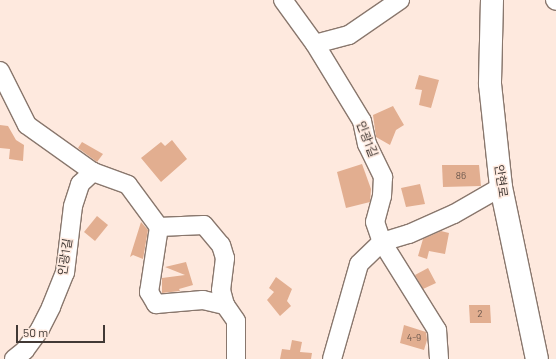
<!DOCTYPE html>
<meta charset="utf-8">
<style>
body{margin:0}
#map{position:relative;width:556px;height:359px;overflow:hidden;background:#fee9de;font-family:Barlow,"Noto Sans KR",sans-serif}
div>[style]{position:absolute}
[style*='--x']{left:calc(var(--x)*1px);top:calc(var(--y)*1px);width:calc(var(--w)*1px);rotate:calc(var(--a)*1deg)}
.building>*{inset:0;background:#e2ae90}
.roads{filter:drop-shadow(1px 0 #89776d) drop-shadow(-1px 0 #89776d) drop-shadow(0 1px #89776d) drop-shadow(0 -1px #89776d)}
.minor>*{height:18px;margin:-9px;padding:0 9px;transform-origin:9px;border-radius:9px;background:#fff}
.major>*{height:22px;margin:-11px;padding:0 11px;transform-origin:11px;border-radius:11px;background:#fff}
span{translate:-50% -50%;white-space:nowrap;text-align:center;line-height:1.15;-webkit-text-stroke:3px #fee9de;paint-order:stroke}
.number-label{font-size:10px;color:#69564c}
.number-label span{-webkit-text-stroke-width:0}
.street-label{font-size:12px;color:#413935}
.scale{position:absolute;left:16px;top:325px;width:89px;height:18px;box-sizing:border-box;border:2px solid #413935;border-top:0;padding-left:5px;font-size:12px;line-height:14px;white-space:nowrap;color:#413935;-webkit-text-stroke:3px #fee9de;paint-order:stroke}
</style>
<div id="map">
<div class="building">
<div style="clip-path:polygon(419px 75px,439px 80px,431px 108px,419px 105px,422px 90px,415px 89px)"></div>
<div style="clip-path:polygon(393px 106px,404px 125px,396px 130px,390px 145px,376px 137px,373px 115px)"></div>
<div style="clip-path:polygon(0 125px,8px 126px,16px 140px,24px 145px,23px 161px,9px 159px,10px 149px,0 148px)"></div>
<div style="clip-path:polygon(172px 140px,187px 159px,161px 182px,141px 158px,161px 142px,165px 146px)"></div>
<div style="clip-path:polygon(82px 142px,103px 154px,97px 162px,78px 148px)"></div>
<div style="clip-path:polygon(362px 164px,371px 189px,370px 202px,346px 208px,337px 172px)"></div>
<div style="clip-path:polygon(442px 165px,479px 165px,481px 186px,443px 187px)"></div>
<div style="clip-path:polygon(420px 184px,425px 204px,406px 207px,401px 188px)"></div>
<div style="clip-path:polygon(97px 216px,108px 225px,95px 241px,84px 232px)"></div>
<div style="clip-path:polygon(141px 222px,148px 230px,143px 259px,133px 255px,130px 257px)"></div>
<div style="clip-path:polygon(441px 231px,449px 233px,445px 254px,429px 251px,427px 259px,418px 256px,423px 239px)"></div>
<div style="clip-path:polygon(186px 262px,193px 285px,179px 289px,180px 291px,162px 293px,162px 278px,185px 275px,165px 267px)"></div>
<div style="clip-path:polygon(428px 268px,436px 283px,423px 289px,415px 275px)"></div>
<div style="clip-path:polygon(276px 277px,292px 289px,287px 301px,291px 306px,280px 316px,267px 300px,274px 292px,269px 288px)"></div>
<div style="clip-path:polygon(469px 305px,490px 305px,491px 323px,470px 323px)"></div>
<div style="clip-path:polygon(404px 325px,426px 332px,427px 340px,424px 350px,400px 343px)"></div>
<div style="clip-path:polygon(292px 340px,302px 342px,300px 352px,312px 353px,311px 359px,280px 359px,282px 349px,290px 350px)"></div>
</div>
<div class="roads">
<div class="minor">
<div style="--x:283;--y:0;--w:54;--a:54"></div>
<div style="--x:315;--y:44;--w:90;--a:58.6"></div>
<div style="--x:362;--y:121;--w:24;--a:78"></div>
<div style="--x:367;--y:144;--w:37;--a:64"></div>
<div style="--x:383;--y:177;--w:19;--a:93"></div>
<div style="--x:382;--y:196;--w:27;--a:105"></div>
<div style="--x:375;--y:222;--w:21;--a:71"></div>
<div style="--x:382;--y:242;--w:104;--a:58"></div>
<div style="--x:437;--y:330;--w:29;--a:86"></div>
<div style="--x:555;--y:0;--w:1;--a:45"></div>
<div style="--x:315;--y:44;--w:35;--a:-15"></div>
<div style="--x:349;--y:35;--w:62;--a:-34.5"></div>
<div style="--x:0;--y:71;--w:60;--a:63.4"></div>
<div style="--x:27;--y:125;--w:81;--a:35.5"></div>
<div style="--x:93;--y:172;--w:37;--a:20"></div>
<div style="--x:128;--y:185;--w:52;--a:53.6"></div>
<div style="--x:159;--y:227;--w:66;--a:98.7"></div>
<div style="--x:149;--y:292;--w:14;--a:60"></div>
<div style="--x:156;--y:304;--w:47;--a:-4.9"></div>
<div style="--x:203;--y:300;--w:23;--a:13"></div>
<div style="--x:225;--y:305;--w:19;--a:55"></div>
<div style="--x:236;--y:321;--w:38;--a:90"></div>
<div style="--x:159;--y:227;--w:45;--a:-2.5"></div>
<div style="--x:204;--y:225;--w:26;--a:50"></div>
<div style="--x:221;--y:245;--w:14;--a:73"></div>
<div style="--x:225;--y:258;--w:32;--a:97"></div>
<div style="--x:221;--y:290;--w:16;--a:75"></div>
<div style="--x:14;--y:359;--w:14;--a:-39"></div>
<div style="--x:25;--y:350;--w:26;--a:-54"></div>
<div style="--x:40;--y:329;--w:25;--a:-63"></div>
<div style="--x:51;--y:307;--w:37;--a:-68"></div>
<div style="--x:65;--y:273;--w:67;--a:-83.2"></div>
<div style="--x:73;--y:206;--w:23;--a:-72"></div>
<div style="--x:80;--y:184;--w:18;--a:-43"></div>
<div style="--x:332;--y:359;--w:99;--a:-74.1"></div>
<div style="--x:359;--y:264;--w:32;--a:-44"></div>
<div style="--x:382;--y:242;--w:28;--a:-17"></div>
<div style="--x:409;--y:234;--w:49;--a:-24"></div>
<div style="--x:454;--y:214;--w:54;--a:-29.9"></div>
</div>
<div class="major">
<div style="--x:492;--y:0;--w:84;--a:91.4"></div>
<div style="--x:490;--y:84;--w:104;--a:83.9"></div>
<div style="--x:501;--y:187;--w:176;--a:78.2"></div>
</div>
</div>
<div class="number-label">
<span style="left:461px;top:176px">86</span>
<span style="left:480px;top:314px">2</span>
<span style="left:414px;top:338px">4-9</span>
</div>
<div class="street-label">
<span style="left:367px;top:139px;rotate:69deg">인광1길</span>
<span style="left:501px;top:181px;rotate:82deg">안현로</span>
<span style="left:65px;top:257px;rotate:-81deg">인광1길</span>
</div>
<div class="scale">50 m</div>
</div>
